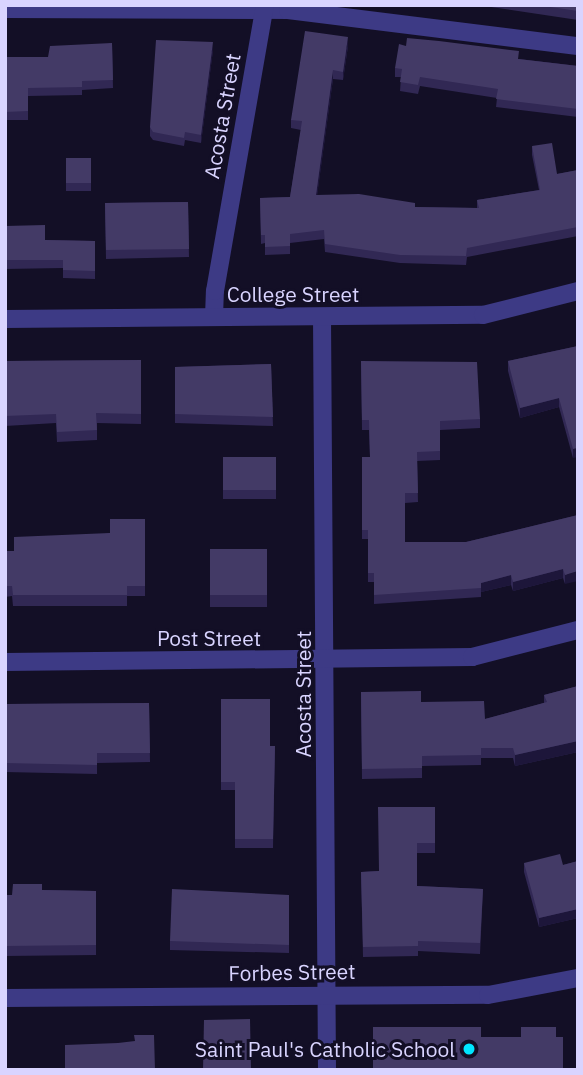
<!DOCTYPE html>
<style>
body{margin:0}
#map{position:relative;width:583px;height:1075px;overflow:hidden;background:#130f26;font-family:"IBM Plex Sans",sans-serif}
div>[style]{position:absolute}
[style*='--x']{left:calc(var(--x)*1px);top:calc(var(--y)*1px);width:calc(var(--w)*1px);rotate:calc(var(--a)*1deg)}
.street>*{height:18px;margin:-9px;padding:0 9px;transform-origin:9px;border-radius:9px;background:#3d3a85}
.wall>*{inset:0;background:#312854}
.shaded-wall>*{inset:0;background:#1d163a}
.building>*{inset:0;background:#433a66}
.dots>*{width:19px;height:19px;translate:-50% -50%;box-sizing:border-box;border:4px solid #130f26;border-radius:50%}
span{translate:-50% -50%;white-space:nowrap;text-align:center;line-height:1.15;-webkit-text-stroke:6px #130f26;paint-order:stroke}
.street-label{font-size:21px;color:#d9d4ff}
.poi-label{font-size:21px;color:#d9d4ff}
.right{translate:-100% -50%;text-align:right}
.frame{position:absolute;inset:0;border:7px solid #d9d4ff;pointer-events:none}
</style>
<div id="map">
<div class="street">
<div style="--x:5;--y:9;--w:283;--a:0.2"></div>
<div style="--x:288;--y:10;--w:292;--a:7.1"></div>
<div style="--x:214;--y:317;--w:26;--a:-88"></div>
<div style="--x:215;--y:291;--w:290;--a:-80.1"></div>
<div style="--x:322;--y:317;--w:753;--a:89.62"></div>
<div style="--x:5;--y:319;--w:478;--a:-0.5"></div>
<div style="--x:483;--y:315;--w:98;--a:-14.2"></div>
<div style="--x:5;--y:662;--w:467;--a:-0.6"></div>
<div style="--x:472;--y:657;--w:109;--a:-14.3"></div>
<div style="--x:5;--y:998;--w:483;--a:-0.4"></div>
<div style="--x:488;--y:995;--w:92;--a:-10.7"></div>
</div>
<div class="wall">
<div style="clip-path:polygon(491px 5px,578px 5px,578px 20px,491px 7px)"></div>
<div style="clip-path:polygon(112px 43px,113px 88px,82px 90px,82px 95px,28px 96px,28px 120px,5px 120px,5px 57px,48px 57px)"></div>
<div style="clip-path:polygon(348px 46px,343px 80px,333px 79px,317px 195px,415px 207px,477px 208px,477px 200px,539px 190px,532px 155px,532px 146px,557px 174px,578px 170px,578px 236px,467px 257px,466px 265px,400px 263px,325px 252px,324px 239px,290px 243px,290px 254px,265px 255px,265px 243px,261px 244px,260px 198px,290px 197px,301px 130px,291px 128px,291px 120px)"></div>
<div style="clip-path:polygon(213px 50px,201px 143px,185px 140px,184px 146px,153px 140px,150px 136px,150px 127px)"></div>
<div style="clip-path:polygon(519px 59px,578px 66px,578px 117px,496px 107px,497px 98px,420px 86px,418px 94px,400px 91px,401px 77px,395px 77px,395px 68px)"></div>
<div style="clip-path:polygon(66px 158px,91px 158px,91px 191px,66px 191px)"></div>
<div style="clip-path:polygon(188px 202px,189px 257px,106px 259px,105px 203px)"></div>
<div style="clip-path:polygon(5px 226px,45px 240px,95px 241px,95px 279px,63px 278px,63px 268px,5px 269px)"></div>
<div style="clip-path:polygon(578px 346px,573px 458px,559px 407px,520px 418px,508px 371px,508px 361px)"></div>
<div style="clip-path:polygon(141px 360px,141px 424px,97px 423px,97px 440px,57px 442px,56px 423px,5px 426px,5px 361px)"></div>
<div style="clip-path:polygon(361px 361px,480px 419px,480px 428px,440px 430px,440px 460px,417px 461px,418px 502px,405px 503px,405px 542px,466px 542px,578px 515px,565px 584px,563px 578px,513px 591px,511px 585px,481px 592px,481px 597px,374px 604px,374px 582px,368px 582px,368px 539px,362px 539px,362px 457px,370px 457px,369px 430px,362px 430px)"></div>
<div style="clip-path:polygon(271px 364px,273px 426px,175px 423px,175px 367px)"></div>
<div style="clip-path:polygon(223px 457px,276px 457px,276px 499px,223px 499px)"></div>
<div style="clip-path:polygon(145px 519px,145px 596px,127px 596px,127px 606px,13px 606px,12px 596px,5px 597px,5px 551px,14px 551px,110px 533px)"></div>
<div style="clip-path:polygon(210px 549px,267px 549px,267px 607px,210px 607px)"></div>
<div style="clip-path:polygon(578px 686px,578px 752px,515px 766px,513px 758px,481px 758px,481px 765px,422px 766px,422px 778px,362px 779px,361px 692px,421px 702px,485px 719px,544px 703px,544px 695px)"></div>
<div style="clip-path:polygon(221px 699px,270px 746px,275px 746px,273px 848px,235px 848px,235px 790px,221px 790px)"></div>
<div style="clip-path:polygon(149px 703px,150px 762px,97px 763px,97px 774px,5px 772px,5px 704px)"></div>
<div style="clip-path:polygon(435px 807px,435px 853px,417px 853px,417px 886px,483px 889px,480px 954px,418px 951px,418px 956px,363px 957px,361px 872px,379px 871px)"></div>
<div style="clip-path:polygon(578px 861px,578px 918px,539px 927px,524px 872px,524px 863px,563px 865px)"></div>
<div style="clip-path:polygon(42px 890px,96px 891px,96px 955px,5px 956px,5px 895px,12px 895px)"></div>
<div style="clip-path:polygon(289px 895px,289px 953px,170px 950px,170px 941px)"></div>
</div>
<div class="shaded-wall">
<div style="clip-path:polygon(348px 37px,348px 46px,343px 80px,343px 72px)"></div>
<div style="clip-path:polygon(213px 42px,213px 50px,201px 143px,201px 135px)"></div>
<div style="clip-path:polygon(333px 70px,333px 79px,316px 204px,316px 195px)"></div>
<div style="clip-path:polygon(559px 398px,559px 407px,520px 418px,520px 408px)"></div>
<div style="clip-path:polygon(578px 448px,578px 457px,573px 458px,573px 449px)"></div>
<div style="clip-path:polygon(563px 569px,563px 578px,513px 591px,513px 582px)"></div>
<div style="clip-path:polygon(578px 571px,578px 581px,565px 584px,565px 575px)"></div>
<div style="clip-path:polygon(511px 575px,511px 585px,481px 592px,481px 583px)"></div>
<div style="clip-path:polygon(578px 741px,578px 752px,515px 766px,515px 755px)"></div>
<div style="clip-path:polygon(578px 909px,578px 918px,539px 927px,539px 918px)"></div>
</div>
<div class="building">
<div style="clip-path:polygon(537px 5px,578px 5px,578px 11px)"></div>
<div style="clip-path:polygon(305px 31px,348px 37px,343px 72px,333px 70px,316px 195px,359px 194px,415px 203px,415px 207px,479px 208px,477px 200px,540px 190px,532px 146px,552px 143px,557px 174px,578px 170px,578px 227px,467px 248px,466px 256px,400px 255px,325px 244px,324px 230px,290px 234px,290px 246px,265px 247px,265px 235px,261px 235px,260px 198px,290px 197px,302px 121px,291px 120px)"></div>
<div style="clip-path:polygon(407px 38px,439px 41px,519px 51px,518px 59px,578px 66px,578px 109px,496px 99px,498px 89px,420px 77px,418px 85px,400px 82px,402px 69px,395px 68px,399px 44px,406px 46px)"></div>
<div style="clip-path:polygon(156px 40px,213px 42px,201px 135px,185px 132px,184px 138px,153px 132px,150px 127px)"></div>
<div style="clip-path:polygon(112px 43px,113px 80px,82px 81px,82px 87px,28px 88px,28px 111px,5px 112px,5px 57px,48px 57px,50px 46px)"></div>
<div style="clip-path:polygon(66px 158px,91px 158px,91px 183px,66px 183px)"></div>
<div style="clip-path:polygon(188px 202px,189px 249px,106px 250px,105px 203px)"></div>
<div style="clip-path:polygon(45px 225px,45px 240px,95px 241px,95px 271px,63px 270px,63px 260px,5px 260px,5px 226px)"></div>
<div style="clip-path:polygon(578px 346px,578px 448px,573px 449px,559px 398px,520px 408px,508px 361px)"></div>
<div style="clip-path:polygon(141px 360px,141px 414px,96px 413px,97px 430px,57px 432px,56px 414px,5px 416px,5px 361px)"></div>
<div style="clip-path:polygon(361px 361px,477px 362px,480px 419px,440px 421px,440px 451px,417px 452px,418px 493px,405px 493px,405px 542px,466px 542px,578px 515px,578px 571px,565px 575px,563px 569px,513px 582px,511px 575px,481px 583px,481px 588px,374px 595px,374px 573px,368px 573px,368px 530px,362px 530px,362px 457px,370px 457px,369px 420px,362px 420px)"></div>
<div style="clip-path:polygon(271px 364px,273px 417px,175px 414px,175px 367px)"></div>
<div style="clip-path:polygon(223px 457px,276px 457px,276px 490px,223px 490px)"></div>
<div style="clip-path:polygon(110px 519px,145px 519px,145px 586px,127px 586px,127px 595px,13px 595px,12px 586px,5px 586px,5px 551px,14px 551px,14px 537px,110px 533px)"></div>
<div style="clip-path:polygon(210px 549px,267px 549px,267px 595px,210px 595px)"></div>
<div style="clip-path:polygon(578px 686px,578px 741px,515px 755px,513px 748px,481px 748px,481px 755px,422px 756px,422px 768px,362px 769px,361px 692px,421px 691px,421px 702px,484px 701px,485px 719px,547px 702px,544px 695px)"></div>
<div style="clip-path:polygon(221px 699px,270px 699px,270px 746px,275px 746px,273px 839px,235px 839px,235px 782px,221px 782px)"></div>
<div style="clip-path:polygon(149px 703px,150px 753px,97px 753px,97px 765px,5px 763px,5px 704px)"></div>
<div style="clip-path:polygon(378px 807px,435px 807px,435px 843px,417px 843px,417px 886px,483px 889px,480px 943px,418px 941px,418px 946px,363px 947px,361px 872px,379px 871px)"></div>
<div style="clip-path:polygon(560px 854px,563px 865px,578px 861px,578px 909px,539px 918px,524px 863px)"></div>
<div style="clip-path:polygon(13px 884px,42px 884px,42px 890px,96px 891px,96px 945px,5px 946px,5px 895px,12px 895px)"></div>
<div style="clip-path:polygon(172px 889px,289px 895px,289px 945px,170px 941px)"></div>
<div style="clip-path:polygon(250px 1019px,251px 1070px,203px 1070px,204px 1020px)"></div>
<div style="clip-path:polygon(373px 1027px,481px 1027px,481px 1037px,521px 1037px,521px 1027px,556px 1027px,556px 1037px,563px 1037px,563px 1070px,373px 1070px)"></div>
<div style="clip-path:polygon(134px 1035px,154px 1035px,155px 1070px,65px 1070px,65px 1045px,118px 1043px,135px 1041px)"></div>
</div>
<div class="dots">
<div style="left:469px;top:1049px;background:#00e5ff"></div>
</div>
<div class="street-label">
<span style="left:222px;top:116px;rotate:-80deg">Acosta Street</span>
<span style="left:293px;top:294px">College Street</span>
<span style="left:209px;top:638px">Post Street</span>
<span style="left:303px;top:694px;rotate:-90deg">Acosta Street</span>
<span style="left:292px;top:972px;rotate:-1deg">Forbes Street</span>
</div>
<div class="poi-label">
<span class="right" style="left:455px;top:1049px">Saint Paul's Catholic School</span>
</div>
<div class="frame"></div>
</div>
